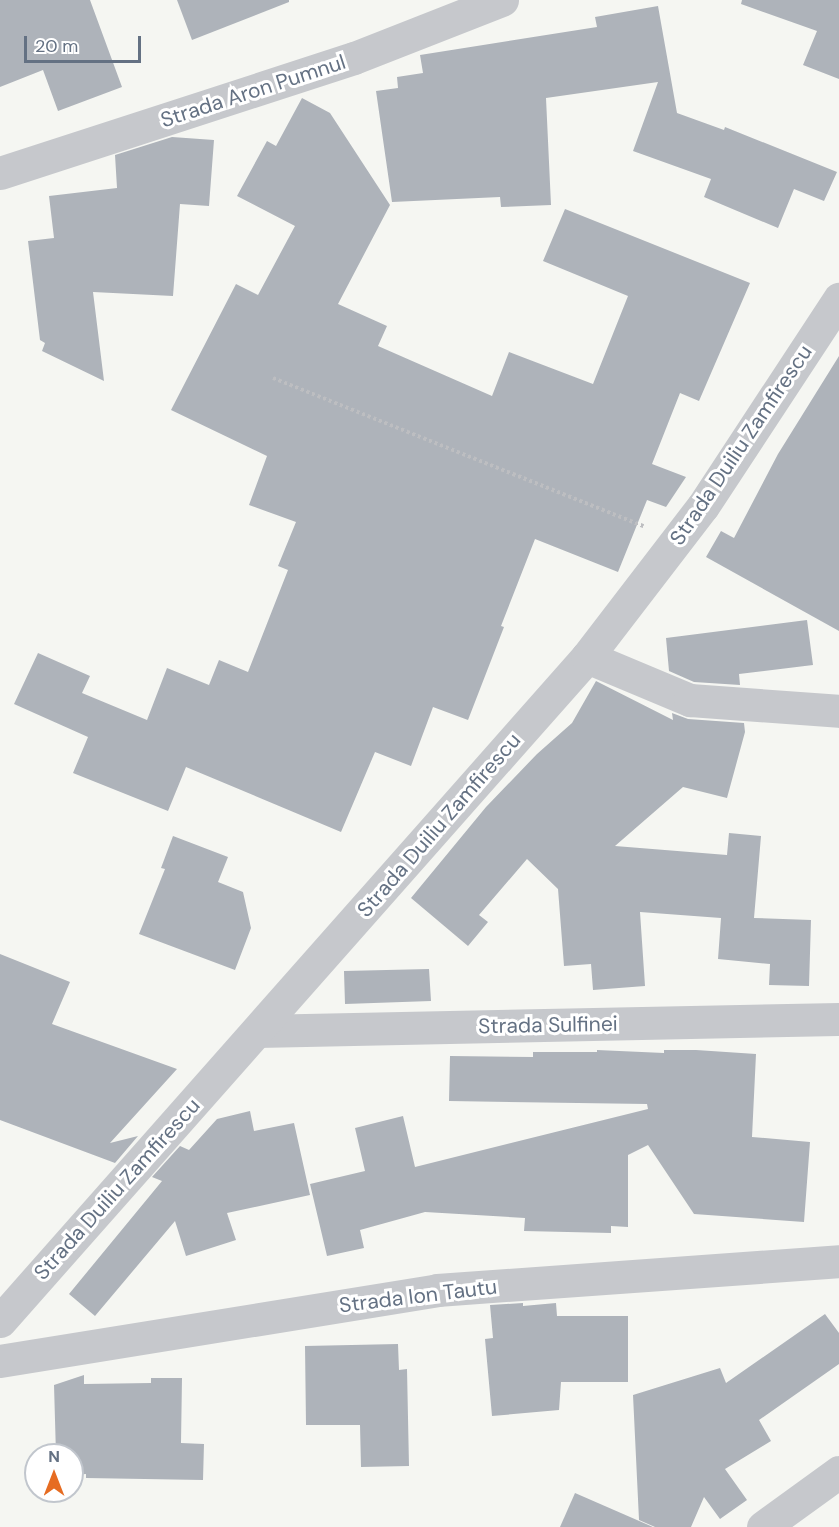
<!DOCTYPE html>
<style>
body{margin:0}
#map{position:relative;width:839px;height:1527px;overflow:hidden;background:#f5f6f2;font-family:"DM Sans",sans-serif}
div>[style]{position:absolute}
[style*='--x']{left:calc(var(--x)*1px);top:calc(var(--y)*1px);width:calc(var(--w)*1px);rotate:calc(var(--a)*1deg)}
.building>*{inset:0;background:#aeb3ba}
.path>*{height:4px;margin-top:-2px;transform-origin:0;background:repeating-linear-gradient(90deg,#bdbec1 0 3px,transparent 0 6px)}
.street>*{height:33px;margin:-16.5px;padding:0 16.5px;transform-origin:16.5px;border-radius:16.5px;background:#c6c8cc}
span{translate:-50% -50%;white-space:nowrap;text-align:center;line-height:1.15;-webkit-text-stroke:6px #fff;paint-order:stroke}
.street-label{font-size:21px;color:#647183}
.north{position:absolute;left:24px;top:1443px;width:60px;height:60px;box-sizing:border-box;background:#fff;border:2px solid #c1c6cd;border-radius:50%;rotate:0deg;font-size:16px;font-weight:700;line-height:24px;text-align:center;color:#647183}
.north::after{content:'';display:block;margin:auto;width:21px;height:27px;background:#e66c22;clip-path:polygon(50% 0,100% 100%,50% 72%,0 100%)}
.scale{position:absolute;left:24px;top:36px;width:117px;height:27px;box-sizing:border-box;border:3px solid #647183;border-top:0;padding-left:8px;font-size:18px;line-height:21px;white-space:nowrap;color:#647183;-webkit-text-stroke:4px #fff;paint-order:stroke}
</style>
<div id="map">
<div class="building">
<div style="clip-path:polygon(0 0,90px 0,122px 87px,58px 111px,43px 70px,0 87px)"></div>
<div style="clip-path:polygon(177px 0,289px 0,289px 2px,192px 40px)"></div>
<div style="clip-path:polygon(742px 0,839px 0,839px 79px,803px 65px,817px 31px,741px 4px)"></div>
<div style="clip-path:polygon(658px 6px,677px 113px,724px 130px,725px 127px,837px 172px,824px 201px,794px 189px,778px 228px,704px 197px,711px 179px,633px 151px,658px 82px,546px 98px,551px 205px,501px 207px,500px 197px,392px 202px,376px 91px,398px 88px,397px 77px,423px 73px,420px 55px,597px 27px,595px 17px)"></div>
<div style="clip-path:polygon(302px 98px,330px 113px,390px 205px,338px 304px,387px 326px,378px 346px,492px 396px,509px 352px,593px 384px,628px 296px,543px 261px,565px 209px,750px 283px,699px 401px,680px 393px,652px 464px,686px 477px,666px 507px,647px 500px,618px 572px,535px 539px,501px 626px,504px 627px,468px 720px,433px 707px,411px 766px,375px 752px,341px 832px,186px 767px,168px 811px,73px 773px,88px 737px,14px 704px,38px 653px,90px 676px,82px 693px,147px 720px,167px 668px,209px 685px,219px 660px,248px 672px,288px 570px,278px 566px,296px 522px,249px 505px,267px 456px,171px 410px,236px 284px,258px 295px,295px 226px,237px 196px,267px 141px,276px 146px)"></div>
<div style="clip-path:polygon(172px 137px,214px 140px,209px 206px,180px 204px,173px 296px,93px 292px,104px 381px,42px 351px,45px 343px,40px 340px,28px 241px,54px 238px,49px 196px,117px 188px,115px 155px)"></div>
<div style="clip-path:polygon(839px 356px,839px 631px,706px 557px,721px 531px,734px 538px,778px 454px)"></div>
<div style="clip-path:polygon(807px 620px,813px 665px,739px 674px,740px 685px,694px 682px,669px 671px,666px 638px)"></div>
<div style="clip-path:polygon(596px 681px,673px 720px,672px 713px,688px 719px,744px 723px,745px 732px,727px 798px,683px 787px,615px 846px,727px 855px,729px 833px,761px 836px,754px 918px,811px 920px,809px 986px,769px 985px,770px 964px,718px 959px,721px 918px,640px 912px,645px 986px,593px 990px,591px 964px,564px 966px,558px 889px,527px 859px,479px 915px,488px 922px,468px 946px,411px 898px,486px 807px,537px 754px,572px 723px)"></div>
<div style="clip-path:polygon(173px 836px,228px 857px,218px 882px,243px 892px,251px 928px,235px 970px,139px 934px,165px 869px,161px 868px)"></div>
<div style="clip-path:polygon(0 954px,70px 982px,52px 1024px,177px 1069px,110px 1143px,138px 1136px,115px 1163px,0 1120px)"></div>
<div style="clip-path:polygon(429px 969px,431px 1001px,345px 1004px,344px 971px)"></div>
<div style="clip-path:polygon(597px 1050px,664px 1053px,664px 1050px,696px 1050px,756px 1054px,752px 1137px,810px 1142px,804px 1222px,694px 1214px,648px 1145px,628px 1155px,628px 1227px,611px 1226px,611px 1233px,524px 1231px,525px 1218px,425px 1212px,360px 1230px,364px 1248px,327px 1256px,310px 1184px,365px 1171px,355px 1128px,403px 1116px,415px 1167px,648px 1109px,647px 1104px,449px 1101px,450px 1056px,533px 1057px,533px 1052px,597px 1052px)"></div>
<div style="clip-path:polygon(250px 1111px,254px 1131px,294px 1123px,310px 1195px,227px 1213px,236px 1240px,186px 1256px,175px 1221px,95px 1316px,69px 1294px,162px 1181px,152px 1177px,180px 1146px,189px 1150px,217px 1119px)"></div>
<div style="clip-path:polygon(523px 1303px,523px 1306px,556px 1303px,557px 1316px,628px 1316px,628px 1382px,561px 1382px,559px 1410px,492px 1416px,485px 1339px,493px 1338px,490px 1305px)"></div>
<div style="clip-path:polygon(825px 1314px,839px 1333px,839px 1364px,759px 1420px,771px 1441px,725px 1469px,747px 1500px,720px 1519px,704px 1497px,691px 1527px,655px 1527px,639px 1520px,633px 1395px,720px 1368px,726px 1383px)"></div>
<div style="clip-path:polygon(398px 1344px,399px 1370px,407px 1369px,409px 1466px,361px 1467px,360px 1425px,306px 1425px,305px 1346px)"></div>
<div style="clip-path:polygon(84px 1375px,84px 1384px,151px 1383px,151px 1378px,182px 1378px,181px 1443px,204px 1444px,203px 1480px,86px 1478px,86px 1474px,72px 1475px,72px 1455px,56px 1455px,54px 1385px)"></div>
<div style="clip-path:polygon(575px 1493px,653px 1527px,560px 1527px)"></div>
</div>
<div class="path">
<div style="--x:273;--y:378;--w:399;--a:21.8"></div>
</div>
<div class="street">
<div style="--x:0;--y:173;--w:372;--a:-18"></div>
<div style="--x:354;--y:58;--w:159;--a:-21.4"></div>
<div style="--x:587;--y:657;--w:112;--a:22.7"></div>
<div style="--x:690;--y:700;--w:149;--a:4.2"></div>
<div style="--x:257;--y:1031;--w:582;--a:-1.18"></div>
<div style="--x:0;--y:1321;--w:886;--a:-48.52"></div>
<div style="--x:587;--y:657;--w:190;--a:-52.5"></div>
<div style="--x:703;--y:506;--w:248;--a:-56.7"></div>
<div style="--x:0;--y:1361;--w:443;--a:-9.2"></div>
<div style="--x:437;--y:1290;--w:403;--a:-4.1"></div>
<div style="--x:763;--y:1527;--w:94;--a:-35.9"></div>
</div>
<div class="street-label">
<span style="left:253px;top:91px;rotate:-18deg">Strada Aron Pumnul</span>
<span style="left:741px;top:445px;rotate:-56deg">Strada Duiliu Zamfirescu</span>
<span style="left:439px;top:825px;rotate:-49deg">Strada Duiliu Zamfirescu</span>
<span style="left:548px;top:1025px;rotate:-1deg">Strada Sulfinei</span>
<span style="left:117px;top:1189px;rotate:-48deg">Strada Duiliu Zamfirescu</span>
<span style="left:418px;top:1296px;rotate:-7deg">Strada Ion Tautu</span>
</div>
<div class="north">N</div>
<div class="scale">20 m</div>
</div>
